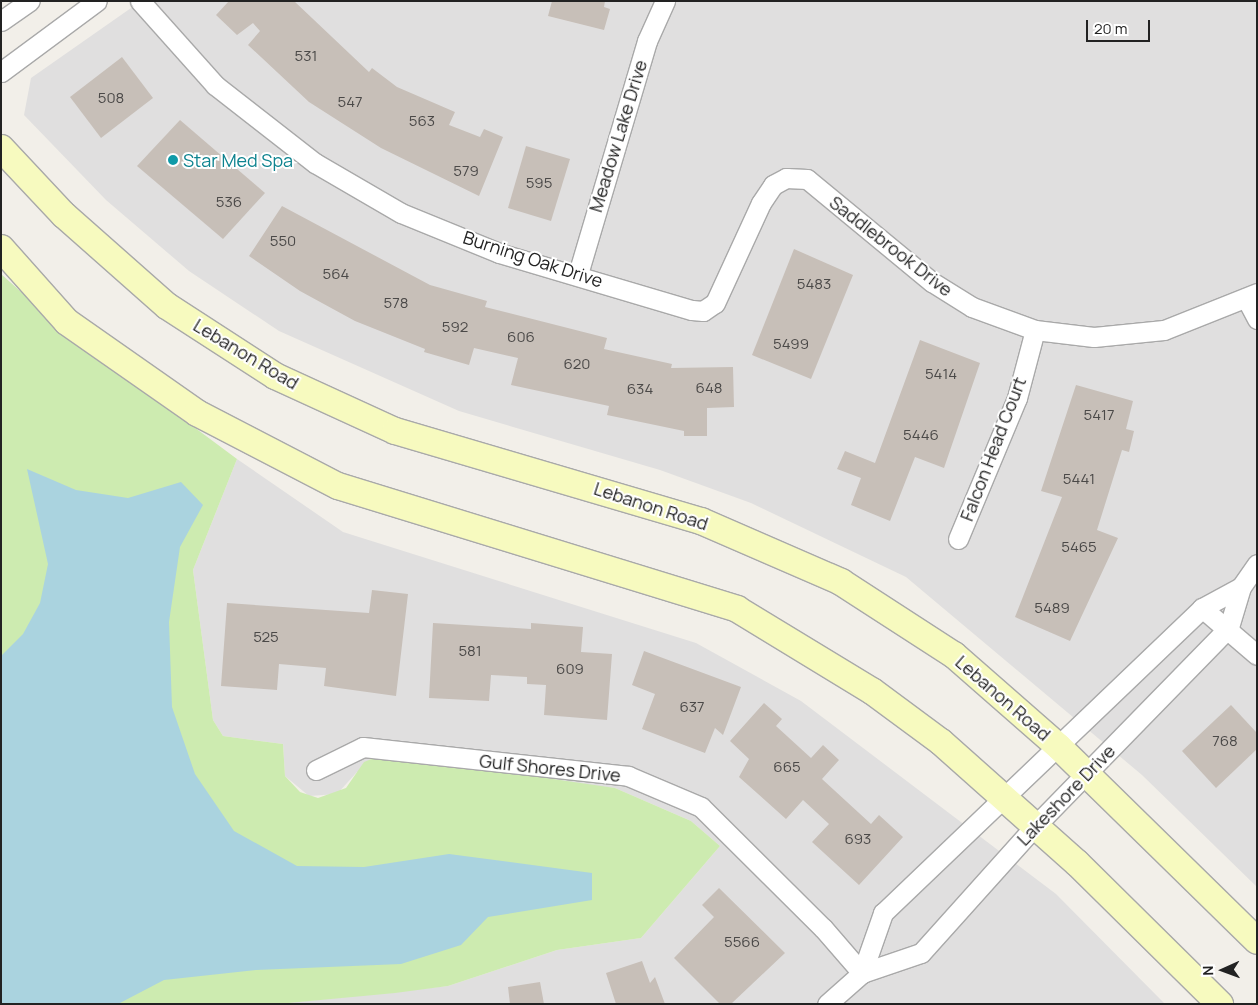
<!DOCTYPE html>
<style>
body{margin:0}
#map{position:relative;width:1258px;height:1005px;overflow:hidden;background:#f2efe9;font-family:Manrope,sans-serif}
div>[style]{position:absolute}
[style*='--x']{left:calc(var(--x)*1px);top:calc(var(--y)*1px);width:calc(var(--w)*1px);rotate:calc(var(--a)*1deg)}
.residential>*{inset:0;background:#e0dfdf}
.grass>*{inset:0;background:#cdebb0}
.water>*{inset:0;background:#aad3df}
.building>*{inset:0;background:#c7bfb8}
.roads{filter:drop-shadow(1px 0 #a9a9a9) drop-shadow(-1px 0 #a9a9a9) drop-shadow(0 1px #a9a9a9) drop-shadow(0 -1px #a9a9a9)}
.minor>*{height:19px;margin:-9.5px;padding:0 9.5px;transform-origin:9.5px;border-radius:9.5px;background:#fff}
.secondary>*{height:26px;margin:-13px;padding:0 13px;transform-origin:13px;border-radius:13px;background:#f7fabf}
.dots>*{width:14px;height:14px;translate:-50% -50%;box-sizing:border-box;border:2px solid #fff;border-radius:50%}
span{translate:-50% -50%;white-space:nowrap;text-align:center;line-height:1.15;-webkit-text-stroke:4px #fff;paint-order:stroke}
.number-label{font-size:15px;color:#4b4948}
.number-label span{-webkit-text-stroke-width:0}
.street-label{font-size:18px;color:#222}
.culture-label{font-size:18px;color:#0d838f}
.left{translate:0 -50%;text-align:left}
.frame{position:absolute;inset:0;border:2px solid #222;pointer-events:none}
.north{position:absolute;left:1198px;top:945px;width:50px;height:50px;-webkit-text-stroke:4px #fff;paint-order:stroke;rotate:268deg;font-size:14px;font-weight:700;line-height:20px;text-align:center;color:#222}
.north::after{content:'';display:block;margin:auto;width:18px;height:22px;background:#222;clip-path:polygon(50% 0,100% 100%,50% 72%,0 100%)}
.scale{position:absolute;left:1086px;top:20px;width:64px;height:22px;box-sizing:border-box;border:2px solid #222;border-top:0;padding-left:6px;font-size:15px;line-height:18px;white-space:nowrap;color:#222;-webkit-text-stroke:4px #fff;paint-order:stroke}
</style>
<div id="map">
<div class="residential">
<div style="clip-path:polygon(141px 1px,1257px 1px,1257px 887px,1142px 775px,906px 577px,751px 503px,660px 470px,459px 411px,279px 331px,189px 271px,106px 200px,24px 115px,31px 78px)"></div>
<div style="clip-path:polygon(237px 459px,343px 532px,696px 643px,801px 701px,1056px 894px,1165px 1004px,278px 1004px,448px 986px,557px 950px,641px 938px,720px 846px,691px 821px,615px 788px,357px 772px,337px 794px,309px 796px,285px 776px,283px 744px,223px 736px,213px 720px,193px 570px)"></div>
</div>
<div class="grass">
<div style="clip-path:polygon(1px 274px,66px 332px,237px 459px,193px 570px,213px 720px,223px 736px,283px 744px,285px 776px,300px 792px,318px 798px,346px 788px,364px 762px,374px 758px,464px 766px,615px 788px,691px 821px,720px 846px,641px 938px,557px 950px,448px 986px,395px 993px,278px 1004px,1px 1004px)"></div>
</div>
<div class="water">
<div style="clip-path:polygon(27px 469px,76px 490px,128px 498px,181px 482px,203px 505px,180px 547px,169px 622px,172px 707px,195px 774px,234px 831px,297px 866px,364px 867px,449px 854px,592px 873px,592px 900px,488px 917px,461px 945px,401px 964px,256px 970px,164px 980px,118px 1004px,1px 1004px,1px 656px,23px 634px,40px 603px,48px 564px)"></div>
</div>
<div class="building">
<div style="clip-path:polygon(229px 1px,294px 1px,369px 72px,372px 68px,397px 87px,455px 112px,449px 125px,480px 137px,484px 129px,503px 137px,479px 196px,381px 148px,309px 102px,248px 45px,260px 31px,253px 23px,237px 35px,216px 15px)"></div>
<div style="clip-path:polygon(552px 1px,605px 1px,604px 7px,610px 9px,604px 30px,548px 16px)"></div>
<div style="clip-path:polygon(122px 57px,153px 98px,101px 138px,70px 97px)"></div>
<div style="clip-path:polygon(180px 120px,265px 193px,223px 239px,137px 166px)"></div>
<div style="clip-path:polygon(526px 146px,570px 159px,551px 221px,508px 208px)"></div>
<div style="clip-path:polygon(282px 206px,430px 285px,487px 301px,485px 307px,607px 338px,604px 349px,672px 364px,671px 368px,733px 367px,734px 407px,707px 408px,707px 436px,684px 436px,684px 431px,607px 415px,609px 406px,511px 385px,518px 358px,474px 348px,469px 365px,424px 352px,425px 349px,355px 321px,300px 291px,249px 256px)"></div>
<div style="clip-path:polygon(794px 249px,853px 275px,811px 379px,752px 355px)"></div>
<div style="clip-path:polygon(920px 340px,980px 363px,944px 468px,915px 457px,890px 521px,851px 505px,861px 478px,837px 469px,845px 451px,875px 463px)"></div>
<div style="clip-path:polygon(1076px 385px,1133px 401px,1126px 429px,1134px 431px,1129px 452px,1122px 450px,1097px 530px,1118px 538px,1070px 641px,1015px 617px,1062px 497px,1041px 491px)"></div>
<div style="clip-path:polygon(372px 590px,408px 594px,396px 696px,324px 686px,326px 668px,279px 664px,277px 690px,221px 686px,227px 603px,369px 613px)"></div>
<div style="clip-path:polygon(433px 623px,531px 629px,531px 623px,583px 627px,581px 652px,612px 654px,607px 720px,544px 715px,546px 685px,527px 684px,527px 677px,491px 675px,489px 701px,429px 698px)"></div>
<div style="clip-path:polygon(644px 651px,741px 687px,723px 735px,715px 728px,705px 753px,642px 729px,655px 694px,632px 685px)"></div>
<div style="clip-path:polygon(764px 703px,782px 719px,776px 726px,811px 758px,823px 745px,839px 760px,822px 779px,871px 824px,879px 815px,903px 837px,859px 885px,812px 842px,829px 824px,803px 800px,786px 819px,739px 777px,749px 759px,730px 741px)"></div>
<div style="clip-path:polygon(1231px 705px,1257px 733px,1257px 749px,1216px 788px,1182px 751px)"></div>
<div style="clip-path:polygon(719px 888px,785px 953px,731px 1004px,720px 1004px,674px 958px,714px 917px,702px 905px)"></div>
<div style="clip-path:polygon(642px 961px,650px 983px,655px 977px,665px 1004px,616px 1004px,606px 973px)"></div>
<div style="clip-path:polygon(540px 982px,544px 1004px,510px 1004px,508px 987px)"></div>
</div>
<div class="roads">
<div class="minor">
<div style="--x:140;--y:1;--w:113;--a:48.2"></div>
<div style="--x:215;--y:85;--w:127;--a:38"></div>
<div style="--x:315;--y:163;--w:99;--a:30.2"></div>
<div style="--x:401;--y:213;--w:106;--a:22.2"></div>
<div style="--x:499;--y:253;--w:201;--a:16.5"></div>
<div style="--x:692;--y:310;--w:11;--a:5"></div>
<div style="--x:703;--y:311;--w:14;--a:-34"></div>
<div style="--x:715;--y:303;--w:110;--a:-65.3"></div>
<div style="--x:761;--y:203;--w:22;--a:-56"></div>
<div style="--x:773;--y:185;--w:15;--a:-28"></div>
<div style="--x:786;--y:178;--w:21;--a:3"></div>
<div style="--x:807;--y:179;--w:162;--a:39.5"></div>
<div style="--x:932;--y:282;--w:47;--a:32"></div>
<div style="--x:972;--y:307;--w:67;--a:20.1"></div>
<div style="--x:1035;--y:330;--w:59;--a:6.8"></div>
<div style="--x:1094;--y:337;--w:70;--a:-5.7"></div>
<div style="--x:1164;--y:330;--w:100;--a:-21.7"></div>
<div style="--x:1;--y:21;--w:35;--a:-35"></div>
<div style="--x:1;--y:72;--w:119;--a:-36.5"></div>
<div style="--x:578;--y:274;--w:243;--a:-73.5"></div>
<div style="--x:647;--y:41;--w:44;--a:-65.8"></div>
<div style="--x:1246;--y:298;--w:24;--a:62"></div>
<div style="--x:958;--y:539;--w:153;--a:-67.3"></div>
<div style="--x:1017;--y:398;--w:70;--a:-75.2"></div>
<div style="--x:1202;--y:608;--w:72;--a:40.5"></div>
<div style="--x:316;--y:770;--w:52;--a:-26.1"></div>
<div style="--x:363;--y:747;--w:267;--a:6.2"></div>
<div style="--x:628;--y:776;--w:79;--a:23"></div>
<div style="--x:701;--y:807;--w:172;--a:44.8"></div>
<div style="--x:823;--y:928;--w:60;--a:49.1"></div>
<div style="--x:862;--y:973;--w:64;--a:-70.7"></div>
<div style="--x:883;--y:913;--w:441;--a:-43.7"></div>
<div style="--x:1202;--y:608;--w:44;--a:-28.3"></div>
<div style="--x:827;--y:1004;--w:47;--a:-41.5"></div>
<div style="--x:862;--y:973;--w:62;--a:-18.7"></div>
<div style="--x:921;--y:953;--w:171;--a:-48.1"></div>
<div style="--x:1035;--y:826;--w:278;--a:-45.7"></div>
<div style="--x:1229;--y:627;--w:42;--a:-73.3"></div>
<div style="--x:1241;--y:587;--w:28;--a:-55"></div>
</div>
<div class="secondary">
<div style="--x:1;--y:148;--w:92;--a:46.8"></div>
<div style="--x:64;--y:215;--w:137;--a:41.5"></div>
<div style="--x:167;--y:306;--w:129;--a:32.9"></div>
<div style="--x:275;--y:376;--w:132;--a:24.6"></div>
<div style="--x:395;--y:431;--w:319;--a:16.4"></div>
<div style="--x:701;--y:521;--w:153;--a:23.5"></div>
<div style="--x:841;--y:582;--w:135;--a:32.9"></div>
<div style="--x:954;--y:655;--w:140;--a:41.2"></div>
<div style="--x:1059;--y:747;--w:277;--a:44.4"></div>
<div style="--x:1;--y:248;--w:99;--a:48.3"></div>
<div style="--x:67;--y:322;--w:159;--a:35"></div>
<div style="--x:197;--y:413;--w:159;--a:27.4"></div>
<div style="--x:338;--y:486;--w:418;--a:17.1"></div>
<div style="--x:737;--y:609;--w:158;--a:31.3"></div>
<div style="--x:872;--y:691;--w:86;--a:36.5"></div>
<div style="--x:941;--y:742;--w:182;--a:41.7"></div>
<div style="--x:1077;--y:863;--w:201;--a:44.6"></div>
</div>
</div>
<div class="dots">
<div style="left:173px;top:160px;background:#0f9aa8"></div>
</div>
<div class="number-label">
<span style="left:306px;top:56px">531</span>
<span style="left:111px;top:98px">508</span>
<span style="left:350px;top:102px">547</span>
<span style="left:422px;top:121px">563</span>
<span style="left:466px;top:171px">579</span>
<span style="left:539px;top:183px">595</span>
<span style="left:229px;top:202px">536</span>
<span style="left:283px;top:241px">550</span>
<span style="left:336px;top:274px">564</span>
<span style="left:814px;top:284px">5483</span>
<span style="left:396px;top:303px">578</span>
<span style="left:455px;top:327px">592</span>
<span style="left:521px;top:337px">606</span>
<span style="left:791px;top:344px">5499</span>
<span style="left:577px;top:364px">620</span>
<span style="left:941px;top:374px">5414</span>
<span style="left:709px;top:388px">648</span>
<span style="left:640px;top:389px">634</span>
<span style="left:1099px;top:415px">5417</span>
<span style="left:921px;top:435px">5446</span>
<span style="left:1079px;top:479px">5441</span>
<span style="left:1079px;top:547px">5465</span>
<span style="left:1052px;top:608px">5489</span>
<span style="left:266px;top:637px">525</span>
<span style="left:470px;top:651px">581</span>
<span style="left:570px;top:669px">609</span>
<span style="left:692px;top:707px">637</span>
<span style="left:1225px;top:741px">768</span>
<span style="left:787px;top:767px">665</span>
<span style="left:858px;top:839px">693</span>
<span style="left:742px;top:942px">5566</span>
</div>
<div class="street-label">
<span style="left:618px;top:136px;rotate:-73deg">Meadow Lake Drive</span>
<span style="left:891px;top:246px;rotate:38deg">Saddlebrook Drive</span>
<span style="left:533px;top:259px;rotate:18deg">Burning Oak Drive</span>
<span style="left:246px;top:354px;rotate:31deg">Lebanon Road</span>
<span style="left:993px;top:449px;rotate:-69deg">Falcon Head Court</span>
<span style="left:651px;top:506px;rotate:18deg">Lebanon Road</span>
<span style="left:1003px;top:698px;rotate:41deg">Lebanon Road</span>
<span style="left:550px;top:768px;rotate:6deg">Gulf Shores Drive</span>
<span style="left:1066px;top:795px;rotate:-46deg">Lakeshore Drive</span>
</div>
<div class="culture-label">
<span class="left" style="left:183px;top:160px">Star Med Spa</span>
</div>
<div class="frame"></div>
<div class="north">N</div>
<div class="scale">20 m</div>
</div>
